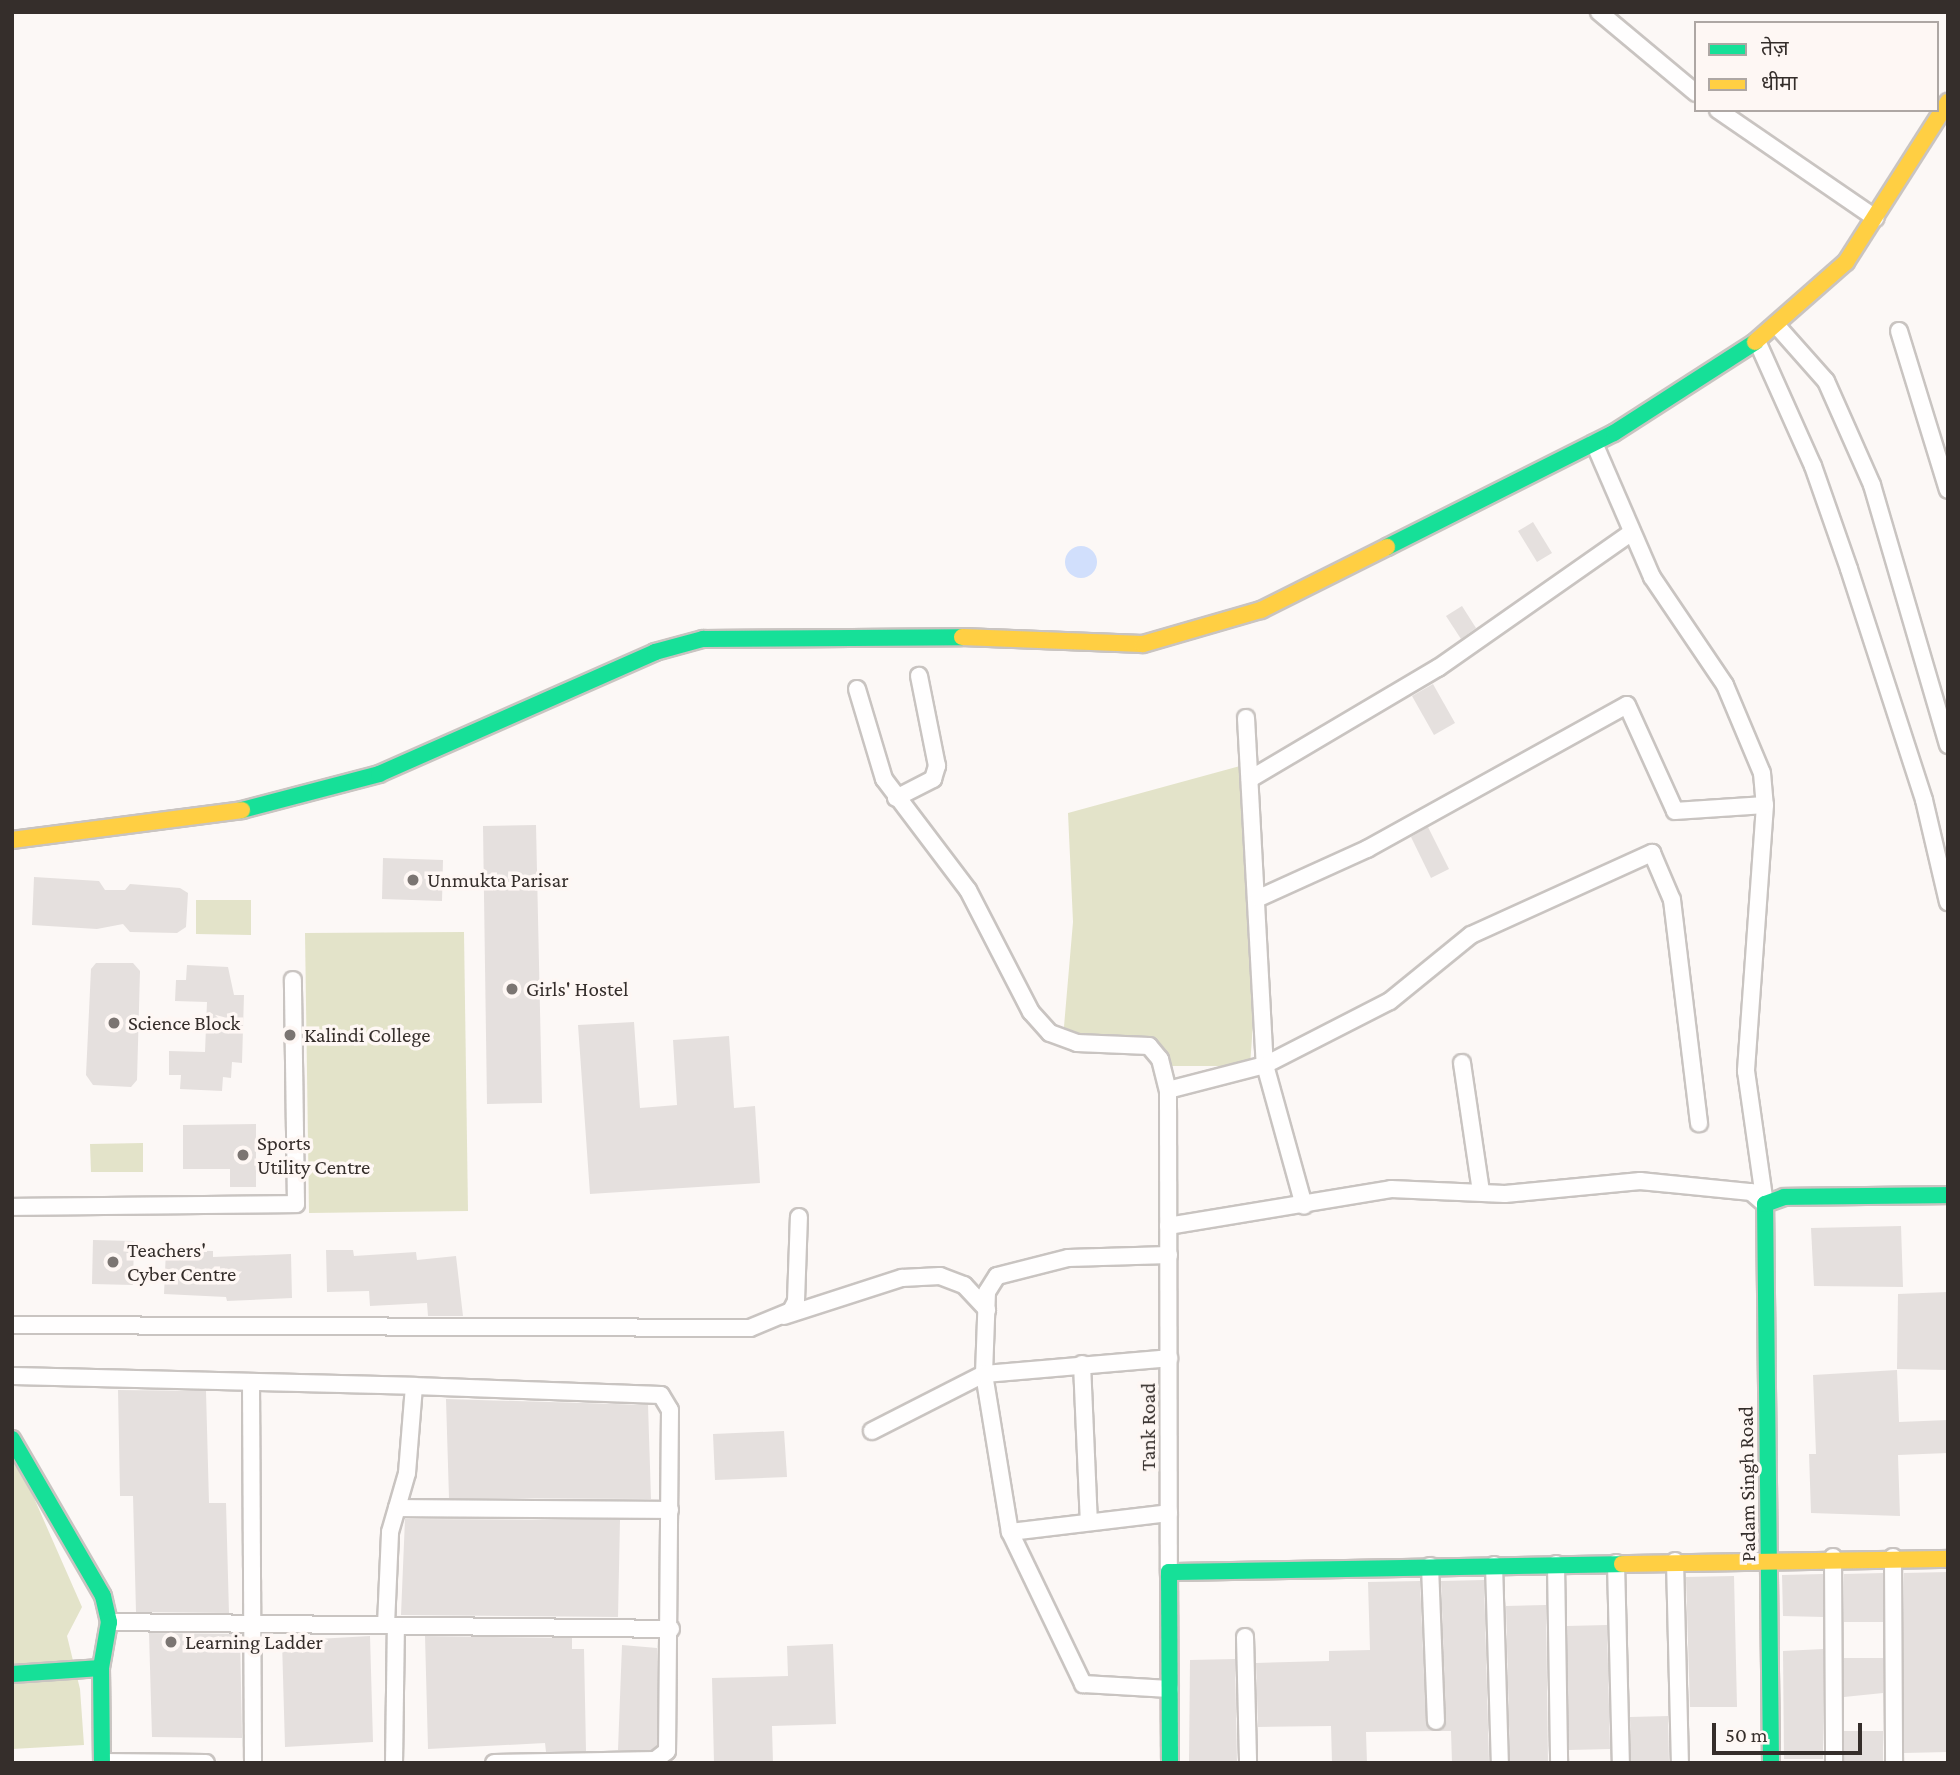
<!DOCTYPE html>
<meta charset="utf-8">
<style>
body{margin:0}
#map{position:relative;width:1960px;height:1775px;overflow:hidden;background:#fcf8f6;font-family:"Crimson Pro","Noto Sans Devanagari",serif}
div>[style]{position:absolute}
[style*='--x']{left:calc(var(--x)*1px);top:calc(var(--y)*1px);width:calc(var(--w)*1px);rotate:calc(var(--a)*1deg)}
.green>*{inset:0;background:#e3e3c9}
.water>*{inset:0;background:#d1dffc}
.round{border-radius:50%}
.building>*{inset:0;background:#e5e0de}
.roads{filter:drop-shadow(2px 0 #c9c4c1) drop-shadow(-2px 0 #c9c4c1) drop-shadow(0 2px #c9c4c1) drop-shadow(0 -2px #c9c4c1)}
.street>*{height:16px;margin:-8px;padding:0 8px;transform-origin:8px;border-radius:8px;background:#fffefe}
.fast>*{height:16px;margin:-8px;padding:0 8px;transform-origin:8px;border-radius:8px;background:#16e098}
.slow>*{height:16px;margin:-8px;padding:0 8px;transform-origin:8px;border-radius:8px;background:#ffcf43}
.dots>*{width:19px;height:19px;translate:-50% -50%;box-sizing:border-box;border:4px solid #fef7f4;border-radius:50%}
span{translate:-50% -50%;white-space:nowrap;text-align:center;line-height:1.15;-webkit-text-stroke:7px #fef7f4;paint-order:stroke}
.poi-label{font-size:21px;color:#352e2b}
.left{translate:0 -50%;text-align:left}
.street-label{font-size:21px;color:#352e2b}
.frame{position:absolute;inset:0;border:14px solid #352e2b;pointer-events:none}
.legend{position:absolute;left:1694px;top:21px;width:245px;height:91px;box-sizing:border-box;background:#fef7f4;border:2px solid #aea7a4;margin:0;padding:9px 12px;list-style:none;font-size:21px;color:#352e2b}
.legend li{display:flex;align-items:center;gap:14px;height:35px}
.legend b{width:35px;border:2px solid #aea7a4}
.scale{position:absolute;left:1712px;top:1723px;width:150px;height:32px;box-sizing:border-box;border:4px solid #352e2b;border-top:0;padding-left:9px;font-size:21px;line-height:24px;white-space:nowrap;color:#352e2b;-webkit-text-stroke:5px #fef7f4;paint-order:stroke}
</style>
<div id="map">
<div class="green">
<div style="clip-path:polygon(1251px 763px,1262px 897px,1250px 1066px,1158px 1066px,1151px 1046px,1063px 1038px,1073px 922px,1068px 813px)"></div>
<div style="clip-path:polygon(196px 900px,251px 900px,251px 935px,196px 934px)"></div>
<div style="clip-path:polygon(464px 932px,468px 1211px,309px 1213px,305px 933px)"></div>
<div style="clip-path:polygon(143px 1143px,143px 1172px,91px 1172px,90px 1144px)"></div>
<div style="clip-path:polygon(12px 1448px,82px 1607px,67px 1636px,80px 1689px,84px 1745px,12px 1749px)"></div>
</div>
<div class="water">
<div class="round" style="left:1065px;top:546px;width:32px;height:32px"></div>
</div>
<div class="building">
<div style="clip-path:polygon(1533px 522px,1552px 553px,1537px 562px,1518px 531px)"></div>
<div style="clip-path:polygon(1462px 606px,1476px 628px,1461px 639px,1446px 616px)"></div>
<div style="clip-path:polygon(1433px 684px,1455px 723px,1434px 735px,1412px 696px)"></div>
<div style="clip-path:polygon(536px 825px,542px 1103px,487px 1104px,483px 826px)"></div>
<div style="clip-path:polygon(1428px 827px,1449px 869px,1431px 878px,1411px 837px)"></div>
<div style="clip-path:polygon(383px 858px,443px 860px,442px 901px,382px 899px)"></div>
<div style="clip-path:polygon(34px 877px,99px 881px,105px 890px,125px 890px,130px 884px,180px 888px,188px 893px,186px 927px,177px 933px,130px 932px,123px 924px,97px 929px,32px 925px)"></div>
<div style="clip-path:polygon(96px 963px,133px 963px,140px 971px,137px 1080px,131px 1087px,93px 1085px,86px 1075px,91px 969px)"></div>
<div style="clip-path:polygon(187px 965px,228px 967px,234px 995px,244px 995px,242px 1063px,232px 1062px,231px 1078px,223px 1077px,222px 1091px,180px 1089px,181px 1075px,169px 1075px,169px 1051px,205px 1052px,207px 1002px,175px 1001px,176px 980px,186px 980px)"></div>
<div style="clip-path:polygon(634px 1022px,640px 1108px,677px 1105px,673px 1040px,729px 1036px,734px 1108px,755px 1106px,760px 1183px,590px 1194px,578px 1025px)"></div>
<div style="clip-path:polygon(256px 1124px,256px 1187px,230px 1187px,230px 1169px,183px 1169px,183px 1125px)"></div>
<div style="clip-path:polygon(1901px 1226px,1903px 1287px,1814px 1286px,1811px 1228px)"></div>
<div style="clip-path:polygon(93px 1240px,134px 1241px,133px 1285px,92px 1284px)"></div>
<div style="clip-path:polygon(166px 1250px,213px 1251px,213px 1257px,291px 1254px,292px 1298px,227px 1301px,226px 1297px,164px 1294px)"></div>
<div style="clip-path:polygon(326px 1250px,353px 1250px,354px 1256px,416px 1252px,417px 1260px,456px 1256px,463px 1316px,428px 1316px,427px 1303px,370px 1306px,369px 1291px,327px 1292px)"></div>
<div style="clip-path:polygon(1948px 1292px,1948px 1370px,1897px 1369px,1898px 1294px)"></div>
<div style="clip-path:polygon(1897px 1370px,1899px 1422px,1948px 1420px,1948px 1453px,1898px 1455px,1900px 1516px,1811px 1513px,1809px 1454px,1816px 1454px,1813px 1375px)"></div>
<div style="clip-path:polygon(118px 1390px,206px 1391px,209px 1503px,226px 1503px,229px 1613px,136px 1612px,133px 1496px,120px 1496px)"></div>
<div style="clip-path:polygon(446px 1399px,648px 1405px,651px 1499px,449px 1498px)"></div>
<div style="clip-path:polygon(784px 1431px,787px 1477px,715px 1480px,713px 1434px)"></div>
<div style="clip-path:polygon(405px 1519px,620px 1520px,618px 1617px,401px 1615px)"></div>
<div style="clip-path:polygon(1948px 1572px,1948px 1752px,1904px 1753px,1904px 1573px)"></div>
<div style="clip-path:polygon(1883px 1573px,1883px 1622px,1844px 1622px,1844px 1574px)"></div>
<div style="clip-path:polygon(1823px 1574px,1823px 1617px,1783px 1616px,1782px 1575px)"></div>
<div style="clip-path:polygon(1734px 1576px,1737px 1707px,1690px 1707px,1686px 1577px)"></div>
<div style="clip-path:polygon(1484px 1580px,1489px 1762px,1452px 1763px,1451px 1731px,1437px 1731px,1446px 1721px,1441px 1581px)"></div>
<div style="clip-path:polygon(1420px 1581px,1426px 1721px,1435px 1731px,1366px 1732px,1367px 1763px,1332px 1763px,1331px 1726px,1258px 1727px,1256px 1663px,1329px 1661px,1329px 1651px,1370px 1650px,1368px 1582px)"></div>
<div style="clip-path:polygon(1546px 1605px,1548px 1763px,1510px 1763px,1506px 1606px)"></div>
<div style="clip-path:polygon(1607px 1625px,1610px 1749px,1569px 1750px,1567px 1626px)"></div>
<div style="clip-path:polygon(149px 1633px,240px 1634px,242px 1738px,152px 1737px)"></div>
<div style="clip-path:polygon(370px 1636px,373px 1742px,285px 1747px,282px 1641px)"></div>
<div style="clip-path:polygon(425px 1636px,572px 1638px,572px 1649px,584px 1649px,586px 1751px,546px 1752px,545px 1743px,428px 1749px)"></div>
<div style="clip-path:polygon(833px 1644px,836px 1724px,772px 1726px,773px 1763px,714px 1763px,712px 1678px,788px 1676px,787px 1646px)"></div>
<div style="clip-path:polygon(622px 1645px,657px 1648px,657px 1746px,651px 1750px,618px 1750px)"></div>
<div style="clip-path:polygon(1823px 1649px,1823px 1759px,1784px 1759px,1783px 1651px)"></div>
<div style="clip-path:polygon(1844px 1658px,1883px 1658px,1883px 1693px,1844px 1697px)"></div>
<div style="clip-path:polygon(1235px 1659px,1237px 1763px,1189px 1763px,1190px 1660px)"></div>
<div style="clip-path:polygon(1668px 1716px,1669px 1763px,1631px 1763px,1630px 1717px)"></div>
<div style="clip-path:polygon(1844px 1731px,1883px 1731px,1883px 1763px,1844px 1763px)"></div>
</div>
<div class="roads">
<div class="street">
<div style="--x:1599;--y:12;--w:126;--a:39.9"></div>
<div style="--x:1718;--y:110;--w:191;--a:34.5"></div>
<div style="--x:1778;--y:327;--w:72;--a:48.4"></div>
<div style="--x:1826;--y:381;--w:114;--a:66.1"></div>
<div style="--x:1872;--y:485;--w:271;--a:73.7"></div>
<div style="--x:1899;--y:331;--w:166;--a:72.9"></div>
<div style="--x:1757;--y:341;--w:137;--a:65.9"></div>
<div style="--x:1813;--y:466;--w:109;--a:70.7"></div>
<div style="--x:1849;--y:569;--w:243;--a:72"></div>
<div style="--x:1924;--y:800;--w:105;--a:76.8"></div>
<div style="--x:1594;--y:443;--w:146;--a:66.6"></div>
<div style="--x:1652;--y:577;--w:130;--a:55.9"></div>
<div style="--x:1725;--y:685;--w:95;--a:67.2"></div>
<div style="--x:1762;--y:773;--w:32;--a:85"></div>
<div style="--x:1765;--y:805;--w:267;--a:94.1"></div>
<div style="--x:1746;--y:1071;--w:134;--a:81.9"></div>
<div style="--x:857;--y:689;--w:94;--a:73.3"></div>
<div style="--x:884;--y:779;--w:139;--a:52.9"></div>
<div style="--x:968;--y:890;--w:137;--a:62.7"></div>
<div style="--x:1031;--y:1012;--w:28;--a:48"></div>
<div style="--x:1050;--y:1033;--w:29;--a:20"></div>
<div style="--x:1077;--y:1043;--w:72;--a:2.4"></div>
<div style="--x:1149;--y:1046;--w:17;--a:50"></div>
<div style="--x:1160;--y:1059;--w:32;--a:76"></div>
<div style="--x:1168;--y:1090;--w:482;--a:89.9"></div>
<div style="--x:1246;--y:718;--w:348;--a:86.9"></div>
<div style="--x:1265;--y:1065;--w:146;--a:74.5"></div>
<div style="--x:1250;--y:779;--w:218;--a:-30.6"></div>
<div style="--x:1438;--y:668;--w:237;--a:-35"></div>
<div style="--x:896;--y:798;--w:42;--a:-27.2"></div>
<div style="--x:933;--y:779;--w:14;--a:-73"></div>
<div style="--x:937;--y:766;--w:92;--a:-101.3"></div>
<div style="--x:1259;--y:898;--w:119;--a:-24.4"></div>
<div style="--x:1367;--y:849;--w:297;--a:-29"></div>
<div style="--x:1627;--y:705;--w:116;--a:65.6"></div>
<div style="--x:1675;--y:811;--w:90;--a:-3.8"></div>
<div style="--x:1462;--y:1063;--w:130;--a:81.6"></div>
<div style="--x:1168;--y:1090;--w:100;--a:-14.5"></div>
<div style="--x:1265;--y:1065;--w:140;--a:-27.1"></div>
<div style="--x:1390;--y:1001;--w:104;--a:-39.2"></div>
<div style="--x:1471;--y:935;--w:199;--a:-24.4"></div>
<div style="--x:1652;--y:853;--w:51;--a:66.9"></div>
<div style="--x:1672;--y:900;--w:225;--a:83.1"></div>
<div style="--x:12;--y:1207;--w:284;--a:-0.6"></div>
<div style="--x:296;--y:1204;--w:224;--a:-90.8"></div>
<div style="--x:1168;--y:1226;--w:226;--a:-9.4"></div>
<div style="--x:1391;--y:1189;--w:114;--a:2.5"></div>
<div style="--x:1505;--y:1194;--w:136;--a:-5.5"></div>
<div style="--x:1640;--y:1181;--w:112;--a:5.7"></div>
<div style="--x:1751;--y:1192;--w:18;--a:41"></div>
<div style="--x:1169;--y:1255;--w:101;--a:178.3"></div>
<div style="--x:1068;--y:1258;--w:73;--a:165.8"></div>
<div style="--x:997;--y:1276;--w:19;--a:122"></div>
<div style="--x:987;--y:1292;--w:82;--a:92.1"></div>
<div style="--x:984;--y:1374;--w:160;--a:80.7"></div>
<div style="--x:1010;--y:1532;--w:169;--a:64.3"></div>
<div style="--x:1083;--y:1684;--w:87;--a:3.3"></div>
<div style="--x:784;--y:1316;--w:124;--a:-17.9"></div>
<div style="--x:902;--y:1278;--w:38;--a:-3"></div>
<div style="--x:940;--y:1276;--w:26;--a:21"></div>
<div style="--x:964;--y:1285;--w:34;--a:47"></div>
<div style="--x:12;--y:1325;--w:738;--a:0.23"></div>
<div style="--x:750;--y:1328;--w:44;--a:-22.5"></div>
<div style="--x:791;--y:1311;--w:11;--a:-63"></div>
<div style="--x:796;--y:1301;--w:84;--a:-88"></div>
<div style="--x:1082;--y:1364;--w:158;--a:87.5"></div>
<div style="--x:12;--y:1376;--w:402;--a:1.4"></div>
<div style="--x:251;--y:1382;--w:381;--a:89.7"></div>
<div style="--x:872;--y:1431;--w:126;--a:-27"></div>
<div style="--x:984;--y:1374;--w:186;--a:-4.9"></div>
<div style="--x:397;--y:1508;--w:273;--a:0.4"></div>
<div style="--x:1010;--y:1532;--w:160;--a:-6.8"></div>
<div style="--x:1833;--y:1557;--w:206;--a:89.7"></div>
<div style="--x:1893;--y:1557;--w:206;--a:89.7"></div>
<div style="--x:1675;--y:1561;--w:202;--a:88.6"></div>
<div style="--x:1616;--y:1563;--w:200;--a:88.6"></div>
<div style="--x:1556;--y:1564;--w:199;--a:89.1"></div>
<div style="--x:1494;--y:1565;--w:198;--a:88.3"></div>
<div style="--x:1430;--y:1566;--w:155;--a:87.8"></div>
<div style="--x:109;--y:1622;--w:562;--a:0.71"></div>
<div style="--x:386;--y:1625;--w:93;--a:-87.5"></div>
<div style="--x:390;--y:1532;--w:61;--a:-73.9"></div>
<div style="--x:407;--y:1473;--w:87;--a:-85.4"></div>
<div style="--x:414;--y:1386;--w:247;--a:2.1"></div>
<div style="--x:661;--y:1395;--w:17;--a:59"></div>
<div style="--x:670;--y:1410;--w:341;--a:90.5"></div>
<div style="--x:667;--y:1751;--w:15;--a:143"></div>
<div style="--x:655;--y:1760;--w:161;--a:178.9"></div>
<div style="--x:1245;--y:1637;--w:126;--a:88.6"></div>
<div style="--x:102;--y:1762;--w:104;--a:0.6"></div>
<div style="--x:394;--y:1763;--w:137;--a:-89.2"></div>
</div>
<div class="fast">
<div style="--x:1387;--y:547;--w:254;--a:-26.7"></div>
<div style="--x:1614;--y:433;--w:168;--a:-32.8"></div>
<div style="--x:242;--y:810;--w:142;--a:-14.7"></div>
<div style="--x:379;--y:774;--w:302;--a:-23.8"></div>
<div style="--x:655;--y:652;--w:50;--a:-15.2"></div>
<div style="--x:703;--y:639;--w:259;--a:-0.4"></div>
<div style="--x:12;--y:1439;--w:181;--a:59.9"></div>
<div style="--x:103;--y:1596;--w:27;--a:77"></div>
<div style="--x:109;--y:1622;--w:47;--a:99.9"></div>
<div style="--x:101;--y:1668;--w:95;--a:89.4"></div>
<div style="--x:12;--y:1674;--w:89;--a:-3.9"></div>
<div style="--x:1170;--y:1763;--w:191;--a:-90.3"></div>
<div style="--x:1169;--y:1572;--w:453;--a:-1"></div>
<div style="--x:1771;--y:1763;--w:559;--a:-90.61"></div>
<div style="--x:1765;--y:1204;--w:20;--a:-20"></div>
<div style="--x:1784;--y:1197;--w:164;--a:-0.7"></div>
</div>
<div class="slow">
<div style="--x:1755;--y:342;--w:121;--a:-41.3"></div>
<div style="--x:1846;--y:262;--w:190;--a:-57.5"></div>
<div style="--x:962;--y:637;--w:181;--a:2.2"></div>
<div style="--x:1143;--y:644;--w:123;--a:-16.1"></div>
<div style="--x:1261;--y:610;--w:141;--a:-26.6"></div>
<div style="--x:12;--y:840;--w:232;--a:-7.4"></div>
<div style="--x:1622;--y:1564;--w:326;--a:-0.9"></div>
</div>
</div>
<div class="dots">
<div style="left:413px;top:880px;background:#7b7572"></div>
<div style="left:512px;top:989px;background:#7b7572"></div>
<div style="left:114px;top:1023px;background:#7b7572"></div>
<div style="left:290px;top:1035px;background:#7b7572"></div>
<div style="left:243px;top:1155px;background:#7b7572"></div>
<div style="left:113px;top:1262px;background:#7b7572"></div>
<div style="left:171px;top:1642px;background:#7b7572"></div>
</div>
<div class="poi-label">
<span class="left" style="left:427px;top:880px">Unmukta Parisar</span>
<span class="left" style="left:526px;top:989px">Girls' Hostel</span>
<span class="left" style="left:128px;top:1023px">Science Block</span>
<span class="left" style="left:304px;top:1035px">Kalindi College</span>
<span class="left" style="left:257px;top:1155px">Sports<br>Utility Centre</span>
<span class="left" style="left:127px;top:1262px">Teachers'<br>Cyber Centre</span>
<span class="left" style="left:185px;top:1642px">Learning Ladder</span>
</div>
<div class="street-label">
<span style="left:1148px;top:1427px;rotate:-90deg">Tank Road</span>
<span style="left:1747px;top:1484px;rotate:-91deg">Padam Singh Road</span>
</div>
<div class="frame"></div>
<ul class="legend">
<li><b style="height:9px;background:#16e098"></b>तेज़</li>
<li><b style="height:9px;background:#ffcf43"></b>धीमा</li>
</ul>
<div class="scale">50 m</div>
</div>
